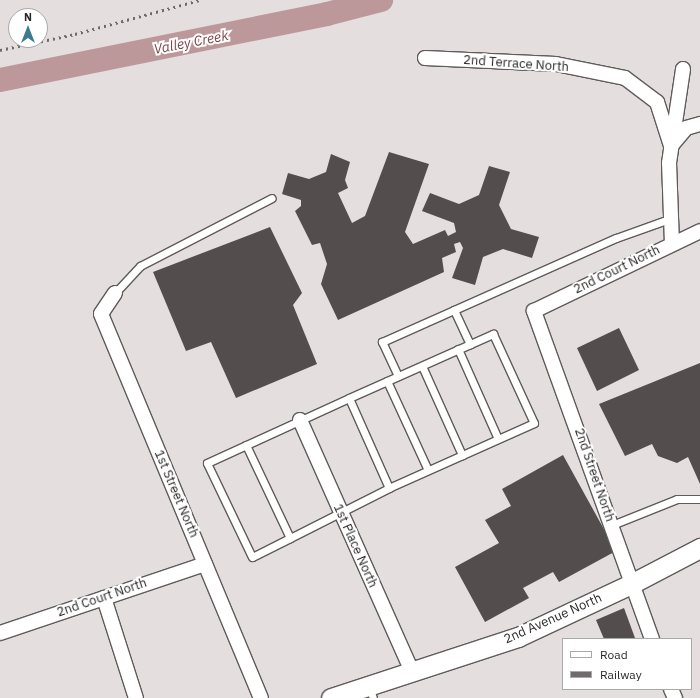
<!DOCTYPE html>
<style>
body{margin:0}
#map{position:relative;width:700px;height:698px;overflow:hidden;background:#e4dedf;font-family:"IBM Plex Sans",sans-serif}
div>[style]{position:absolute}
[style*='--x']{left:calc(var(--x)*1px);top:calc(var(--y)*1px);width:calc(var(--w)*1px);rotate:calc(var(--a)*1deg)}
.river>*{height:24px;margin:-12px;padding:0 12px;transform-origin:12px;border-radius:12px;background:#bc989a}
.building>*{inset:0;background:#534d4e}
.roads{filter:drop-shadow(1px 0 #605b5b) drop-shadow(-1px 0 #605b5b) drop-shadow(0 1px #605b5b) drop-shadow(0 -1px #605b5b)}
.lane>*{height:7px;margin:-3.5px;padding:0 3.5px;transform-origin:3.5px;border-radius:3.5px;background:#fff}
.street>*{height:14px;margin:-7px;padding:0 7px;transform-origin:7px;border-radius:7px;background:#fff}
.secondary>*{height:19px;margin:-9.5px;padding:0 9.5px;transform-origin:9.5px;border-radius:9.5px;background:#fff}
.rail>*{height:3px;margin-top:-1.5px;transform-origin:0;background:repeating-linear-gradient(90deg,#6f6b6c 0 2px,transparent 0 6px)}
span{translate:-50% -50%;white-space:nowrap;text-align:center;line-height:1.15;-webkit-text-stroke:4px #fff;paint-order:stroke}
.street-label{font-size:13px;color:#2a2728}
.water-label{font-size:14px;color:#7b464b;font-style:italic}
.legend{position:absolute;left:562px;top:638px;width:130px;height:52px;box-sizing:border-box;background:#fff;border:1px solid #aaa9a9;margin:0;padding:5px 7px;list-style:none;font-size:12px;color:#2a2728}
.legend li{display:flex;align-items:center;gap:8px;height:20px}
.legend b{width:20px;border:1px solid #aaa9a9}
.north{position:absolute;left:8px;top:8px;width:40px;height:40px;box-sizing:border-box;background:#fff;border:1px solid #aaa9a9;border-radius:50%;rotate:0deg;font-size:11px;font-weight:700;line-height:16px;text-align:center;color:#2a2728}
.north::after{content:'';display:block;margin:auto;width:14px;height:18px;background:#3d7a90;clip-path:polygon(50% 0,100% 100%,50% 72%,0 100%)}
</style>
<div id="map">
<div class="river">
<div style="--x:0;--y:80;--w:334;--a:-11.4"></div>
<div style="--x:327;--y:14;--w:56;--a:-14.5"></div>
</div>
<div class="building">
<div style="clip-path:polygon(389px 152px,429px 164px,405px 232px,413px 244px,445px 230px,448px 236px,456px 232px,454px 223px,422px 211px,430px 193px,459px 204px,479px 195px,489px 166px,510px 172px,499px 205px,511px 229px,539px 237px,532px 258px,503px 249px,483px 257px,475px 285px,452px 278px,463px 248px,460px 242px,454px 244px,456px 252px,442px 258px,444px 272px,338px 320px,321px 284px,327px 264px,320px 243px,312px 245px,295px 211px,301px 206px,301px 200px,282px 194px,288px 173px,309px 179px,326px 172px,331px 154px,350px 162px,345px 180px,348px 188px,338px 193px,352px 223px,365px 216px)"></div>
<div style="clip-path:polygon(270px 227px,302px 293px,293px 305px,317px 364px,236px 398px,211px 342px,186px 351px,153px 272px)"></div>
<div style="clip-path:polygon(619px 328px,639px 370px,597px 391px,577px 348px)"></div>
<div style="clip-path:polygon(700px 363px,700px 484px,688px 457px,677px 463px,658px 456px,652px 444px,625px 456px,599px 404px)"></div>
<div style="clip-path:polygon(563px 455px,616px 551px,559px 582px,553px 572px,523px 588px,529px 598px,485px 622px,455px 567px,499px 543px,485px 520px,511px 506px,502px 489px)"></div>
<div style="clip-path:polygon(624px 608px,635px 638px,604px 639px,596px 620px)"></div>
</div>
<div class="roads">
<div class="lane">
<div style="--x:115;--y:293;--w:37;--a:-47"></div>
<div style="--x:140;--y:266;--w:148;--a:-27.3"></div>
<div style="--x:454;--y:310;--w:177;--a:-24"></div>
<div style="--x:616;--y:238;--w:59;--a:-19.7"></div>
<div style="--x:458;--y:349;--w:98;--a:66"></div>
<div style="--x:422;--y:366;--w:98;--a:65.8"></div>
<div style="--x:398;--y:376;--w:38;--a:-115"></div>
<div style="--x:382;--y:342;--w:79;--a:-24"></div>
<div style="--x:454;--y:310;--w:38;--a:65"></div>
<div style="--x:387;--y:381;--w:98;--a:65.3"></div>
<div style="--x:246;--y:445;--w:103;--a:64.7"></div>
<div style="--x:290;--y:538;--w:42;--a:153.4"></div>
<div style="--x:252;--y:557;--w:104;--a:-115.6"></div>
<div style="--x:207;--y:463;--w:156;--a:-24.6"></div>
<div style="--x:349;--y:398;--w:158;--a:-24"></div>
<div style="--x:493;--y:334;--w:98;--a:65.3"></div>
<div style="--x:534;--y:423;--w:159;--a:155.9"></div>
<div style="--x:389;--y:488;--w:98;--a:-114"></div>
<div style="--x:612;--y:525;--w:70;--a:-21.8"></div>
<div style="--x:677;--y:499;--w:23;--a:0"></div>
<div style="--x:290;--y:538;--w:111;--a:-26.8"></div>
<div style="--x:369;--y:686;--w:13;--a:72"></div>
</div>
<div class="street">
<div style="--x:425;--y:58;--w:131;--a:2.6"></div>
<div style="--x:556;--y:64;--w:70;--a:11.5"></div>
<div style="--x:625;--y:78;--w:40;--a:37"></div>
<div style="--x:657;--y:102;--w:46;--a:72.3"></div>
<div style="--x:671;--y:146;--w:23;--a:-50"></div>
<div style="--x:686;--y:128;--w:15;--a:-16"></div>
<div style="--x:672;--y:244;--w:81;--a:-92.1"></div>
<div style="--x:669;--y:163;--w:95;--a:-81.5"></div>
<div style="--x:115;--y:293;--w:25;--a:124"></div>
<div style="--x:101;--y:314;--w:416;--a:67.4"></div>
<div style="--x:300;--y:420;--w:276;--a:66"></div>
<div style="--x:104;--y:598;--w:105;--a:72.3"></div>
<div style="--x:0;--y:633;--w:216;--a:-18.6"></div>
<div style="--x:652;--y:639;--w:349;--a:-109.8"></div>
<div style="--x:534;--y:311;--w:184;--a:-25.7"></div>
<div style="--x:671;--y:689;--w:10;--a:66"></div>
</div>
<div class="secondary">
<div style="--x:331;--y:698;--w:197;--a:-18.1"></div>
<div style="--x:518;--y:637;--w:125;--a:-25.1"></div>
<div style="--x:631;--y:584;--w:78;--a:-27.6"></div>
</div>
</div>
<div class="rail">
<div style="--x:0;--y:50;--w:77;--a:-12"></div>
<div style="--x:75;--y:34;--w:130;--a:-15.2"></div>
</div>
<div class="street-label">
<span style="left:516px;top:64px;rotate:4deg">2nd Terrace North</span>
<span style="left:617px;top:270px;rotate:-26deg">2nd Court North</span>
<span style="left:594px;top:475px;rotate:71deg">2nd Street North</span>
<span style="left:176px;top:494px;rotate:67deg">1st Street North</span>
<span style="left:355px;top:546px;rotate:66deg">1st Place North</span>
<span style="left:102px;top:598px;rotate:-19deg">2nd Court North</span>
<span style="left:553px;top:619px;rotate:-24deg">2nd Avenue North</span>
</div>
<div class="water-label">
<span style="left:191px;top:42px;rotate:-11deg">Valley Creek</span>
</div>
<ul class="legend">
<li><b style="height:5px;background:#fff"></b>Road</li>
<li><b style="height:5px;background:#6f6b6c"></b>Railway</li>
</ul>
<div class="north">N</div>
</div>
